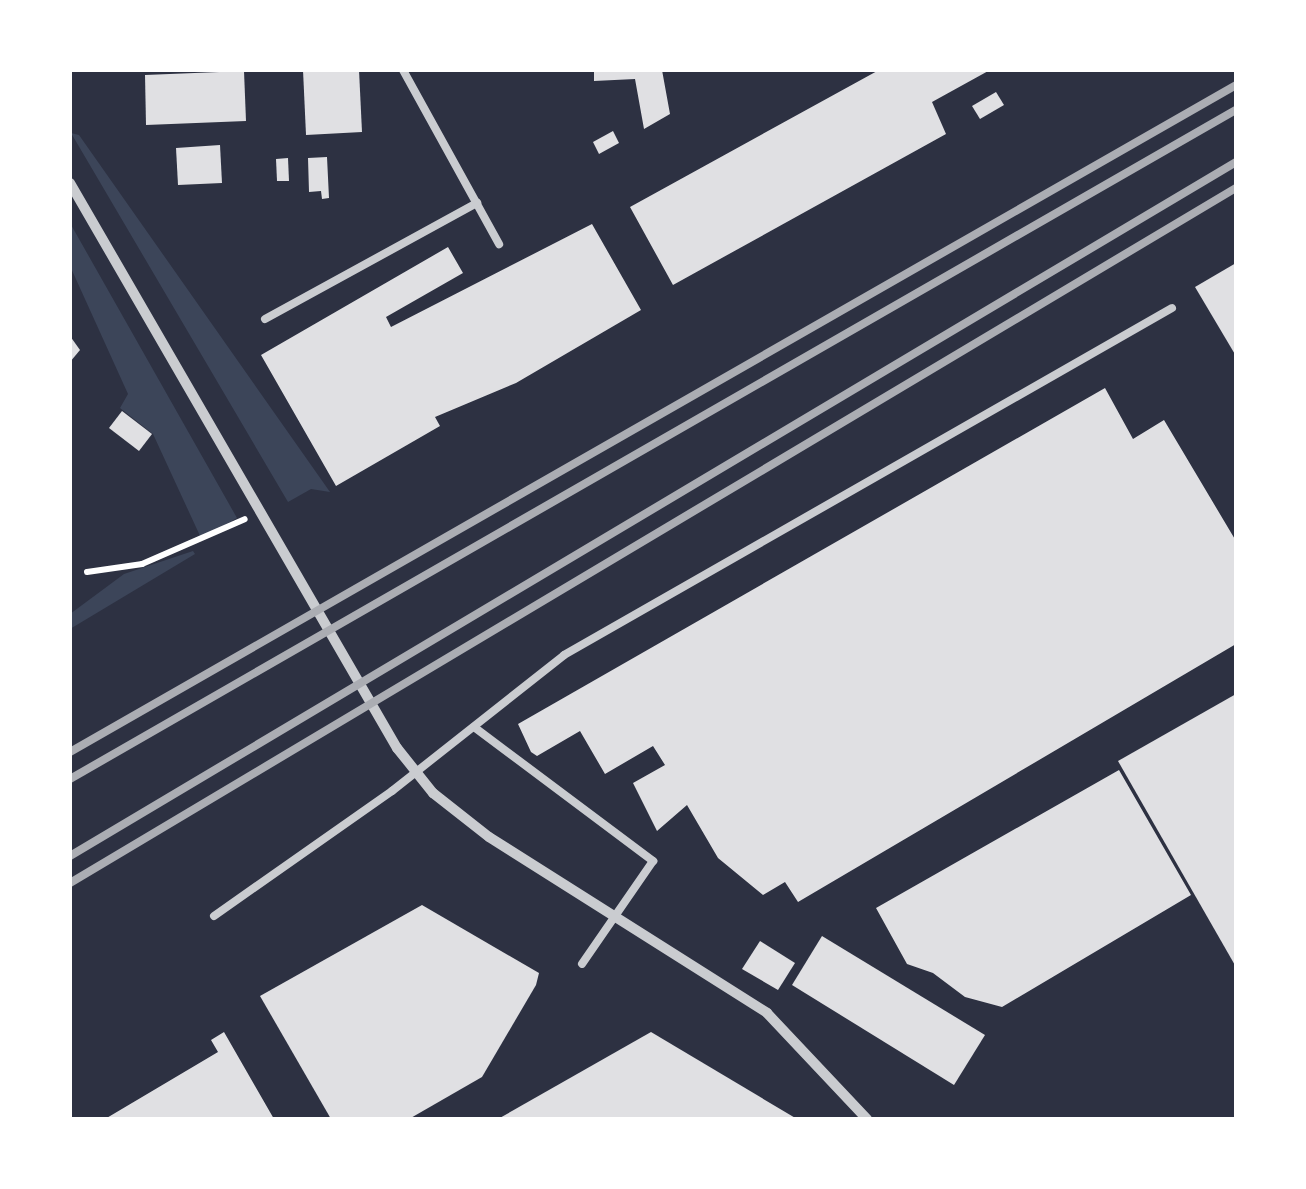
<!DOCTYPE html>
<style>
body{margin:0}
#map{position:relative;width:1306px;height:1189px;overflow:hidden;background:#2d3142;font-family:"Playfair Display",serif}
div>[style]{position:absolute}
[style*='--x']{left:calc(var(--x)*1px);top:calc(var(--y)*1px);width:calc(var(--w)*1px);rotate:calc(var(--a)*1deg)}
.green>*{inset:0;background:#3c4559}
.building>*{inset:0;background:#e0e0e3}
.path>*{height:6px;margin:-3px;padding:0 3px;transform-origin:3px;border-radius:3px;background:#fff}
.service>*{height:8px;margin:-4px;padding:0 4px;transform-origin:4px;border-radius:4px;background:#caccd0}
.minor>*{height:10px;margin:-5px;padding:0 5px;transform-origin:5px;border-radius:5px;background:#caccd0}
.rail>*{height:8px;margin:-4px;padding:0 4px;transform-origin:4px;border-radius:4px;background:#abadb3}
span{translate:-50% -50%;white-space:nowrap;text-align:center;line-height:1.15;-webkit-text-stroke:10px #fff;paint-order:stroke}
.frame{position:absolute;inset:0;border:72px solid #fff;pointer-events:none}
</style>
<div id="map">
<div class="green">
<div style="clip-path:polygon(71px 133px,79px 135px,330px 492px,311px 489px,288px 502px)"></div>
<div style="clip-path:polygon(70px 223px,237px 518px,201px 538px,153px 434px,120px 408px,128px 394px,70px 266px)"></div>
<div style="clip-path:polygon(193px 551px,195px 554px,70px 629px,70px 614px,124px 574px)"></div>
</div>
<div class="building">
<div style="clip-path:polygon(303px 70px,359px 70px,362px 132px,306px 135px)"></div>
<div style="clip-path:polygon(594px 70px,662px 70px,670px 114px,644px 129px,635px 79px,594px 81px)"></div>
<div style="clip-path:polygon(879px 70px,990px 70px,932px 102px,946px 134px,673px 285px,630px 207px)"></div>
<div style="clip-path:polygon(244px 71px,246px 121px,146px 125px,145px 75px)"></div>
<div style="clip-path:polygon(996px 92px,1004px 105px,980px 119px,972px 106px)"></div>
<div style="clip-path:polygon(613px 131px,619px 143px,599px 154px,593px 142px)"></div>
<div style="clip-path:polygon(220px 145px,222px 183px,178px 185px,176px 148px)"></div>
<div style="clip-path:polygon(327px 157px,329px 198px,322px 199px,321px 191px,309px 192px,308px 158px)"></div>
<div style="clip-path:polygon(288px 158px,289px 181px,277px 181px,276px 159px)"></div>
<div style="clip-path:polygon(592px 224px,641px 310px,516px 383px,435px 417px,440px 426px,336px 486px,261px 355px,448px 247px,463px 273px,386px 317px,391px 327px)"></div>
<div style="clip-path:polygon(1236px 263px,1236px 356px,1195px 287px)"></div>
<div style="clip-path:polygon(70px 336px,80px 350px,70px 362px)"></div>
<div style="clip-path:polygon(1105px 388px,1133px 439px,1164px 420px,1236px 541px,1236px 644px,798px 902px,785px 882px,763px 895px,718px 858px,687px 805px,657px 831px,633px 783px,665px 765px,653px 746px,605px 774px,580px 731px,537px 756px,531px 752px,518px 724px)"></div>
<div style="clip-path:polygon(122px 411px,152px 434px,139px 451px,109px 428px)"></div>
<div style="clip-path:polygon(1236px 694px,1236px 967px,1118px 761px)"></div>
<div style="clip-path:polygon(1119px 770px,1191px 895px,1002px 1007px,965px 997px,933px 973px,907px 964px,876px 908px)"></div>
<div style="clip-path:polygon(422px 905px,539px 973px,536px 985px,482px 1077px,409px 1119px,331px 1119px,260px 996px)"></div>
<div style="clip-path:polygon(822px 936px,985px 1035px,954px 1085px,792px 985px)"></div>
<div style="clip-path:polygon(760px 941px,795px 963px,778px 990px,742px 969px)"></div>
<div style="clip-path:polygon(224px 1032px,274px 1119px,105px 1119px,218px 1052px,211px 1040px)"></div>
<div style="clip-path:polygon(651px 1032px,797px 1119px,498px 1119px)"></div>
</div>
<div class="path">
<div style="--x:87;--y:572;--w:56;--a:-8.3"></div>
<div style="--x:142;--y:564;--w:112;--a:-23.6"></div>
</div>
<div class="service">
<div style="--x:403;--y:70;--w:199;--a:61.1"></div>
<div style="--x:265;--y:319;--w:242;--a:-28.7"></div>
<div style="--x:474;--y:727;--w:224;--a:36.8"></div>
<div style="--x:653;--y:861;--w:125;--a:124.6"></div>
<div style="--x:214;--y:916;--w:218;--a:-35.1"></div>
<div style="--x:392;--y:791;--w:219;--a:-38.3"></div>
<div style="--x:564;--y:655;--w:700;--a:-29.71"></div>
</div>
<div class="minor">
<div style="--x:70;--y:183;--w:653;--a:59.94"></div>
<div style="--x:397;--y:748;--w:58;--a:51.3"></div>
<div style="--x:433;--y:793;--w:71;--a:38.2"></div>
<div style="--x:489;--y:837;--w:329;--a:32.3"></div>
<div style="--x:767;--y:1013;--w:146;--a:46.7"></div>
</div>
<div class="rail">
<div style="--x:70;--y:752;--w:1343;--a:-29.77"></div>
<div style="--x:70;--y:779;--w:1344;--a:-29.85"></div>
<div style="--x:70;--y:856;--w:1357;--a:-30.76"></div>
<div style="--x:70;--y:883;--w:1357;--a:-30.8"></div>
</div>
<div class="frame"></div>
</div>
